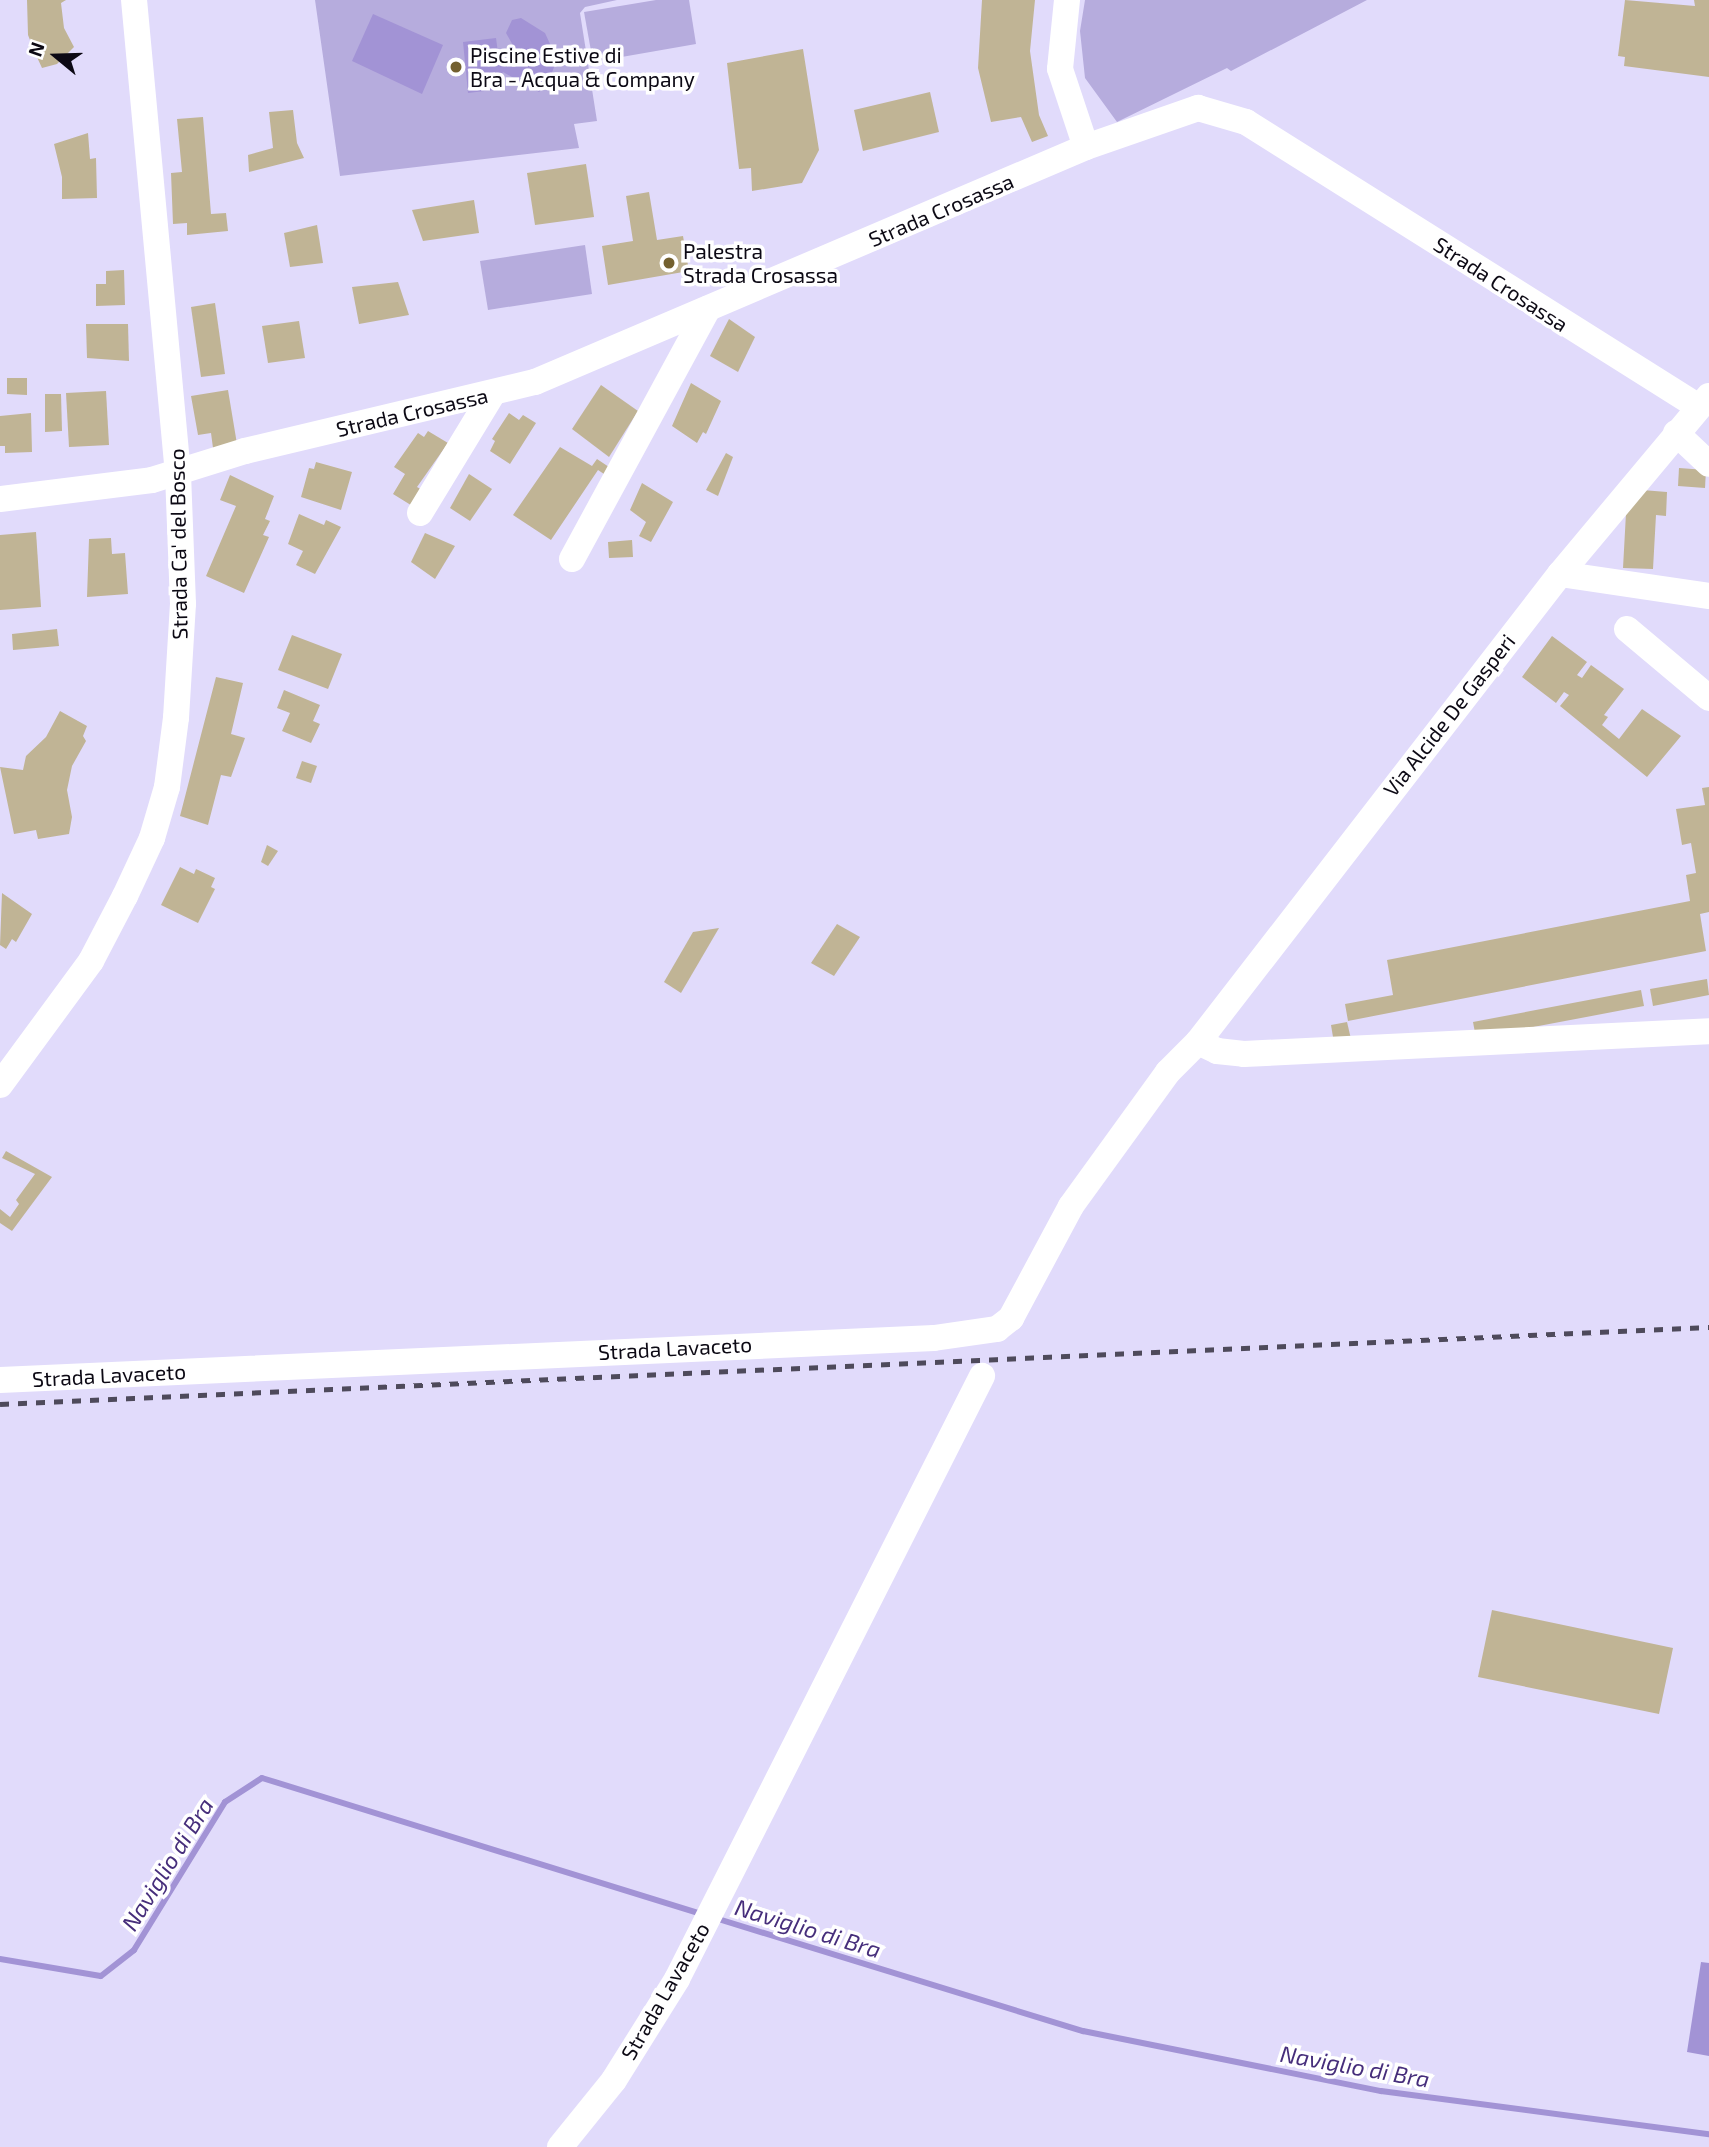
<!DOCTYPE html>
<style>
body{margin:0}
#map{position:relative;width:1709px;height:2147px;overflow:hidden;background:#e1dbfb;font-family:"Exo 2",sans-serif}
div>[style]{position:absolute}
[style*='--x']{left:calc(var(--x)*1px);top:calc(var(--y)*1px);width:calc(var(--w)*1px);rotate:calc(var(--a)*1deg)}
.green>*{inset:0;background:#b6acdd}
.water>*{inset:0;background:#a293d5}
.stream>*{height:6px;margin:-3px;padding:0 3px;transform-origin:3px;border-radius:3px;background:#a293d5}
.building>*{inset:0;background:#c0b495}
.minor>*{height:26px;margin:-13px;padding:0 13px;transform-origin:13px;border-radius:13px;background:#fff}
.rail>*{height:5px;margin-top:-2.5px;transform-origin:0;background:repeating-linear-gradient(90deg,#4e4a5b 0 9px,transparent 0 18px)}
.dots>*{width:19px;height:19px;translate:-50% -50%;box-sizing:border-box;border:4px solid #fff;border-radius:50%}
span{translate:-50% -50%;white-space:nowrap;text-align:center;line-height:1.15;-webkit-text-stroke:7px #fff;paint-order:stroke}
.poi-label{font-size:21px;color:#0c0914}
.left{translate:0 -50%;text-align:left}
.street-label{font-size:21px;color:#0c0914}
.water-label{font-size:23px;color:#462e7b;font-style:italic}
.north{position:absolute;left:21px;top:21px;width:70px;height:70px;-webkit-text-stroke:5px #fff;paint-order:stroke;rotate:289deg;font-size:19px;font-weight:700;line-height:28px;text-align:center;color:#0c0914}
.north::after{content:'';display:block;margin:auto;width:24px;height:32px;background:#0c0914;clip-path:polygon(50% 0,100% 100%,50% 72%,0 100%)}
</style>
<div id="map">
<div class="green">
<div style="clip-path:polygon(315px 0,617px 0,585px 7px,580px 13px,597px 121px,574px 124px,579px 148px,340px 176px)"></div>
<div style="clip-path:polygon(656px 0,689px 0,696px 44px,593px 62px,584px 12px)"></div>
<div style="clip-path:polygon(1085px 0,1367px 0,1231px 71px,1227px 68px,1117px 122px,1085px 78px,1080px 31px)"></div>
<div style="clip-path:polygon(585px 245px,592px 294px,488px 310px,480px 261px)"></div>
</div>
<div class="water">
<div style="clip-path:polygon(373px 14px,443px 45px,422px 94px,352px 61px)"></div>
<div style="clip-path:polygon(521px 18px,545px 33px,550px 44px,554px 67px,548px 84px,539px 92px,503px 72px,493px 90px,468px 93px,463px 42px,496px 38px,499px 60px,513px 64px,519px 56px,506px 33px,512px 20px)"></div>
<div style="clip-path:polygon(1701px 1962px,1709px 1963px,1709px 2056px,1687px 2052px)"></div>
</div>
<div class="stream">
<div style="--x:715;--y:1918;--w:385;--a:17.1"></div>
<div style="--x:1083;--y:2031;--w:304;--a:11.4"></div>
<div style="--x:1381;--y:2091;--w:331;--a:7.5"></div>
<div style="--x:0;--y:1959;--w:102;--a:9.6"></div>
<div style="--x:101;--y:1976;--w:42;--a:-38.2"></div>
<div style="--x:134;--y:1950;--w:174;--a:-58.4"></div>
<div style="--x:225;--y:1802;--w:44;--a:-33"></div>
<div style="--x:262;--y:1778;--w:463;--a:17.2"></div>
</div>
<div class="building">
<div style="clip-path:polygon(27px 0,66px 0,61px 3px,64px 28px,74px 47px,57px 64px,42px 68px,36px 55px,28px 35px)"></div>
<div style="clip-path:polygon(982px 0,1035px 0,1030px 51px,1039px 115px,1048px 136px,1032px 142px,1021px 117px,991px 122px,978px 68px)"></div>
<div style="clip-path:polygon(1625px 0,1695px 6px,1694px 0,1709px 0,1709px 77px,1624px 66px,1625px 57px,1618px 56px)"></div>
<div style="clip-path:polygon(803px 49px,819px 150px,802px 183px,752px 191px,751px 168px,739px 169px,727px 63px)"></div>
<div style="clip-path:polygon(930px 92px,939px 132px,863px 151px,854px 110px)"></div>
<div style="clip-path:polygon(293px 110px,297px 143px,304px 158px,249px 172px,248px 155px,273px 148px,269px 112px)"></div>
<div style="clip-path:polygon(203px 117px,211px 214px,226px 213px,228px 231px,187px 235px,187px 223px,173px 224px,171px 173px,182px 172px,177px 119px)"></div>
<div style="clip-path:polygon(88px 133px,90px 159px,96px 158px,97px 198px,62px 199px,62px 177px,54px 144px)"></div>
<div style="clip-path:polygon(586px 164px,594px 217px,535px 225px,527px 173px)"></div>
<div style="clip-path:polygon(649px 192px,657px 240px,683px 236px,689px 271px,608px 285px,602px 246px,633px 241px,626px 196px)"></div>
<div style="clip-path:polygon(474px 200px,479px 233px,423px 241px,412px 210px)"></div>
<div style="clip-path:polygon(317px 225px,323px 263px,290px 267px,284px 233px)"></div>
<div style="clip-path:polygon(124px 270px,125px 305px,96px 306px,96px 284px,106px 284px,106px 271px)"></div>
<div style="clip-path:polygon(398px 282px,409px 315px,359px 324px,352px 287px)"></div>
<div style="clip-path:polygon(215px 303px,225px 374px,201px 377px,191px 307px)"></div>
<div style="clip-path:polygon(729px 319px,755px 337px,738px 372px,710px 356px)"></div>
<div style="clip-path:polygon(299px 321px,305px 358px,268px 363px,262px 326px)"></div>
<div style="clip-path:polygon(86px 324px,128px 324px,129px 361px,87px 358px)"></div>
<div style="clip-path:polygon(7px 378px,27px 378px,27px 395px,7px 394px)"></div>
<div style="clip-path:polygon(691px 383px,721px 401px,706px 434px,703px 432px,697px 443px,672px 426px)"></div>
<div style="clip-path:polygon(601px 385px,638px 411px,609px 457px,572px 429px)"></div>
<div style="clip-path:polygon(228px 390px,237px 444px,213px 448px,211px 433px,198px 435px,191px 396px)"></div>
<div style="clip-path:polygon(106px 391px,109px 445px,69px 447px,66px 393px)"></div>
<div style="clip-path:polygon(45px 394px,61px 394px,62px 431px,45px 432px)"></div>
<div style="clip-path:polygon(31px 413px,32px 452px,5px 453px,5px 446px,0 446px,0 416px)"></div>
<div style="clip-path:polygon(509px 413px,519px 420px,523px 415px,536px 423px,510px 464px,490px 451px,495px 441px,492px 439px)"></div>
<div style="clip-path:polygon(428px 431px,448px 443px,417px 487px,424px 491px,414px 507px,393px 494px,405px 474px,394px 467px,418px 433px,424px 437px)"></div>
<div style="clip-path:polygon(560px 447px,592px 466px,597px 459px,615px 471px,610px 478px,598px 470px,551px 540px,513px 515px)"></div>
<div style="clip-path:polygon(726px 453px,733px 457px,718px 496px,706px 490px)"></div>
<div style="clip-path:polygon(316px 462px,352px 472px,341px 510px,301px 497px,309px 468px,314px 469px)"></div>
<div style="clip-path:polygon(1679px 468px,1706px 470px,1705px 488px,1678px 486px)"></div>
<div style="clip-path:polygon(469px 474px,492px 489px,470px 521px,450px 508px)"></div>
<div style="clip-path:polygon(230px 475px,274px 496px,265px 519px,270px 521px,263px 535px,269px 537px,244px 593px,206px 576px,236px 506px,220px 500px)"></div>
<div style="clip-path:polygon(642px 483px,673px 502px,651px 542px,639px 536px,646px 522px,630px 510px)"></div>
<div style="clip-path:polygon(1642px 490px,1667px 492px,1666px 516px,1656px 515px,1653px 569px,1623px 568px,1626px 513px)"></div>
<div style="clip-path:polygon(299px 514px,324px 525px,326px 520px,341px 527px,315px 574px,296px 565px,303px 551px,288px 544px)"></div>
<div style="clip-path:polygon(36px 532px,41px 607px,0 610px,0 535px)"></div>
<div style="clip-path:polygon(425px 533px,455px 546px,435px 579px,411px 562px)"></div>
<div style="clip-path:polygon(111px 538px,112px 554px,125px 553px,128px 594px,87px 597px,89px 539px)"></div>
<div style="clip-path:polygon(632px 540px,633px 557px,609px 558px,608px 542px)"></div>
<div style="clip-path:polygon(57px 629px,59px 646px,13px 650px,12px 634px)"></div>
<div style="clip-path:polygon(292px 635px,342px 654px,328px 689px,278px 670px)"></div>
<div style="clip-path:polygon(1552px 636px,1587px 662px,1577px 675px,1582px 678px,1591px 665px,1624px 689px,1604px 715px,1608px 717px,1602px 725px,1619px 739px,1642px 709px,1681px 736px,1647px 777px,1560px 706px,1569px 695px,1564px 692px,1556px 703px,1522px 677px)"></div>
<div style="clip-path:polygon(216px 677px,243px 683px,231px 734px,245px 738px,231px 777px,221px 775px,208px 825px,180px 816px)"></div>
<div style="clip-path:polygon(284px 690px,320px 705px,313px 721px,320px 724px,311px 743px,282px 731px,290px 713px,277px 708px)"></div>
<div style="clip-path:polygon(60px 711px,87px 726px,83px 736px,86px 741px,72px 766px,67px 790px,72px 817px,69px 834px,38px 839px,36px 830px,14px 834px,0 767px,23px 770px,26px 756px,46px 737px)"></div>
<div style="clip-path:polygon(302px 761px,317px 766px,311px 783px,296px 778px)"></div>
<div style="clip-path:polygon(1709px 787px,1709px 912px,1700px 914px,1706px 951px,1348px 1021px,1345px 1004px,1393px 995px,1387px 960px,1690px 901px,1686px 875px,1696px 873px,1691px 843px,1682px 845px,1676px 809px,1705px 805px,1702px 788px)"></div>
<div style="clip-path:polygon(267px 845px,278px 851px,268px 866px,261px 862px)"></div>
<div style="clip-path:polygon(180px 867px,194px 874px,196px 869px,215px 878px,211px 887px,215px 889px,198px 923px,161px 905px)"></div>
<div style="clip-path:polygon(2px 893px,32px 914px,16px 942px,12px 939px,6px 949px,0 945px)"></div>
<div style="clip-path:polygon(837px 924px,860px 937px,834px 976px,811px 963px)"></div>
<div style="clip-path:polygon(719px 928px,681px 993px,664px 982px,693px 932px)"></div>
<div style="clip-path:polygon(1707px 979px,1709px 995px,1653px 1006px,1650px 989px)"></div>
<div style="clip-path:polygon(1641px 990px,1644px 1006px,1476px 1038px,1473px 1022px)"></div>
<div style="clip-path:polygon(1347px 1022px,1351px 1039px,1334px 1043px,1331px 1025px)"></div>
<div style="clip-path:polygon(6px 1151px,52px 1177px,12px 1231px,0 1223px,0 1209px,10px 1217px,19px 1204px,16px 1200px,35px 1174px,2px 1158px)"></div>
<div style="clip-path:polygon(1492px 1610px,1673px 1648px,1659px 1714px,1478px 1677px)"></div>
</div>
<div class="minor">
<div style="--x:1067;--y:0;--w:69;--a:95.8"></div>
<div style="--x:1060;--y:69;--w:82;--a:71.6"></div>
<div style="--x:1676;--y:433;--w:45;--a:43.2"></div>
<div style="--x:0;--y:499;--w:153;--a:-7.1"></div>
<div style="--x:152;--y:480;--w:97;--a:-17.3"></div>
<div style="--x:245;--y:451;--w:298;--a:-13.4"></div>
<div style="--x:535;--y:382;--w:599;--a:-23.1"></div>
<div style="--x:1086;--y:147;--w:119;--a:-19.2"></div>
<div style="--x:1198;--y:108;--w:50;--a:16.3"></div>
<div style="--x:1246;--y:122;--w:535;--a:32.18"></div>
<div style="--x:420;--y:513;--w:140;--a:-58.7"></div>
<div style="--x:572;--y:559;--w:285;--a:-61.5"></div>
<div style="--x:1560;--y:574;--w:151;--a:8.4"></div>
<div style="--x:1627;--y:629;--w:107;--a:40.1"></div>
<div style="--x:1198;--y:1042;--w:21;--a:25"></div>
<div style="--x:1217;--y:1051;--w:27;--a:6"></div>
<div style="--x:1244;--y:1054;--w:466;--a:-2.8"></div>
<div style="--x:0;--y:1085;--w:154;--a:-53.7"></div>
<div style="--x:91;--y:961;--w:73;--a:-62.4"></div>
<div style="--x:125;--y:896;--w:64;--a:-65"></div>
<div style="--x:152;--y:838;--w:53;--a:-73.6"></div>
<div style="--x:167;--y:787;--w:70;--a:-82.6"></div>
<div style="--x:176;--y:718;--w:114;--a:-86.5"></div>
<div style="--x:183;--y:604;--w:130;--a:-92.2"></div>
<div style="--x:178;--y:474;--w:476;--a:-95.3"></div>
<div style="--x:0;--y:1380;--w:935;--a:-2.57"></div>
<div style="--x:934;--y:1338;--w:64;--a:-8.1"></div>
<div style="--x:997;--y:1329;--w:18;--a:-38"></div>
<div style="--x:1011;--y:1318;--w:127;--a:-61.8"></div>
<div style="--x:1071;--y:1206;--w:165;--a:-54.1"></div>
<div style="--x:1168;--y:1072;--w:42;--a:-45"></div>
<div style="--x:1198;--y:1042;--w:592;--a:-52.28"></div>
<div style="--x:1560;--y:574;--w:232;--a:-50.1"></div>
<div style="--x:560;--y:2147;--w:86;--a:-51.1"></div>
<div style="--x:614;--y:2080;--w:119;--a:-58"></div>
<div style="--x:677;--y:1979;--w:676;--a:-63.17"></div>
</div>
<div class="rail">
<div style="--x:0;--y:1404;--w:1711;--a:-2.58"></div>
</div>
<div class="dots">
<div style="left:456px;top:67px;background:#73602f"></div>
<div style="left:669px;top:263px;background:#73602f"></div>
</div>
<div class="poi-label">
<span class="left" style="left:470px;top:67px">Piscine Estive di<br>Bra - Acqua &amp; Company</span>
<span class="left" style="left:683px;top:263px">Palestra<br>Strada Crosassa</span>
</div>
<div class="street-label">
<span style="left:941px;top:210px;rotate:-23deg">Strada Crosassa</span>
<span style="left:1501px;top:284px;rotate:33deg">Strada Crosassa</span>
<span style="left:412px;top:412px;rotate:-13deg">Strada Crosassa</span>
<span style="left:178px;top:544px;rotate:-91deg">Strada Ca' del Bosco</span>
<span style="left:1449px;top:715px;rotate:-52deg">Via Alcide De Gasperi</span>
<span style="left:675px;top:1348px;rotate:-3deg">Strada Lavaceto</span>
<span style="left:109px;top:1375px;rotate:-3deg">Strada Lavaceto</span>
<span style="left:665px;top:1991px;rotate:-60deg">Strada Lavaceto</span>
</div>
<div class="water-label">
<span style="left:167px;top:1864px;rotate:-58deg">Naviglio di Bra</span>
<span style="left:808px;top:1928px;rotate:17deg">Naviglio di Bra</span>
<span style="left:1355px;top:2066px;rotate:10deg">Naviglio di Bra</span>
</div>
<div class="north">N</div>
</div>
